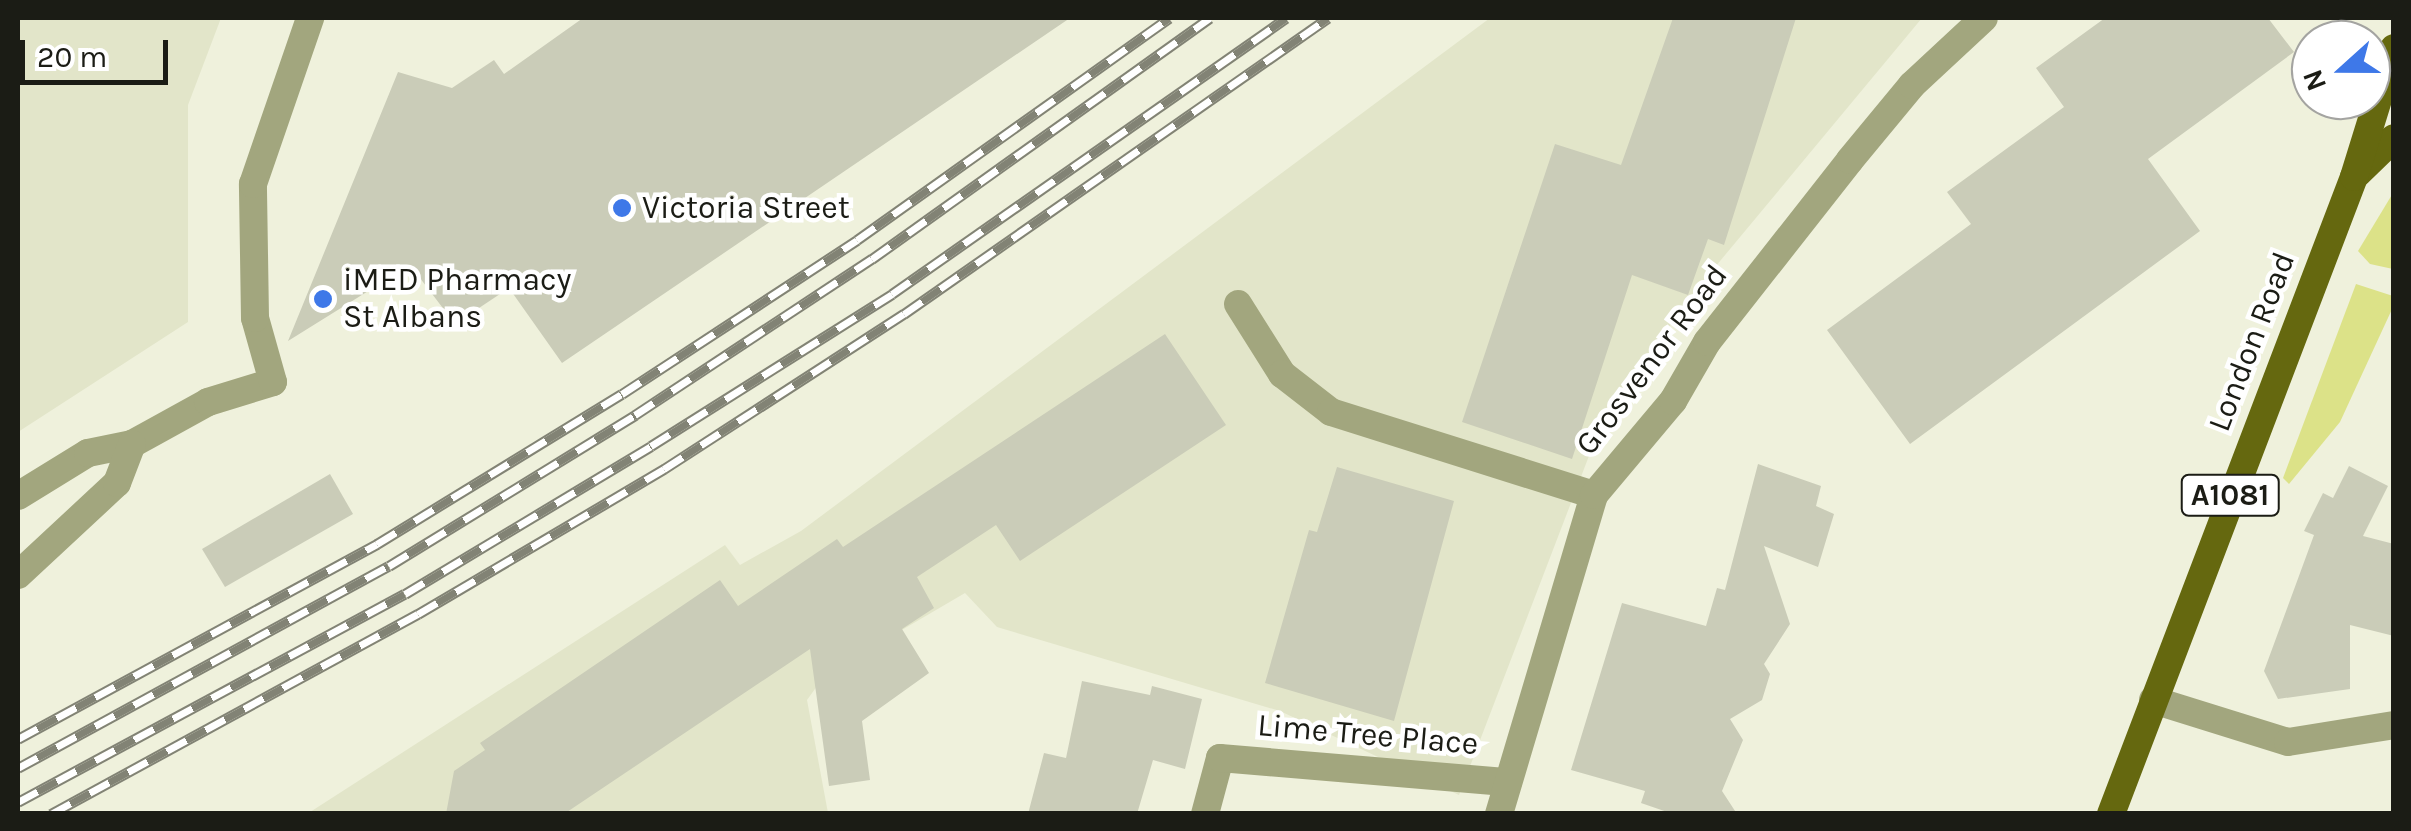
<!DOCTYPE html>
<style>
body{margin:0}
#map{position:relative;width:2411px;height:831px;overflow:hidden;background:#eff1dc;font-family:Karla,sans-serif}
div>[style]{position:absolute}
[style*='--x']{left:calc(var(--x)*1px);top:calc(var(--y)*1px);width:calc(var(--w)*1px);rotate:calc(var(--a)*1deg)}
.built>*{inset:0;background:#e2e5c9}
.green>*{inset:0;background:#dce288}
.building>*{inset:0;background:#caccb8}
.minor>*{height:28px;margin:-14px;padding:0 14px;transform-origin:14px;border-radius:14px;background:#a2a67e}
.primary>*{height:28px;margin:-14px;padding:0 14px;transform-origin:14px;border-radius:14px;background:#65680f}
.rail>*{height:11px;margin-top:-5.5px;transform-origin:0;background:repeating-linear-gradient(90deg,#fff 0 22px,#828375 0 44px);box-sizing:border-box;border-block:2px solid #828375}
.dots>*{width:28px;height:28px;translate:-50% -50%;box-sizing:border-box;border:5px solid #fff;border-radius:50%}
span{translate:-50% -50%;white-space:nowrap;text-align:center;line-height:1.15;-webkit-text-stroke:9px #fff;paint-order:stroke}
.shield-label span{padding:2px 8px;background:#fff;border:2px solid;border-radius:8px;-webkit-text-stroke-width:0}
.shield-label{font-size:30px;color:#1b1c15;font-weight:700}
.poi-label{font-size:32px;color:#1b1c15}
.left{translate:0 -50%;text-align:left}
.street-label{font-size:32px;color:#1b1c15}
.frame{position:absolute;inset:0;border:20px solid #1b1c15;pointer-events:none}
.north{position:absolute;left:2291px;top:20px;width:100px;height:100px;box-sizing:border-box;background:#fff;border:2px solid #a4a4a1;border-radius:50%;rotate:249deg;font-size:28px;font-weight:700;line-height:40px;text-align:center;color:#1b1c15}
.north::after{content:'';display:block;margin:auto;width:35px;height:45px;background:#3e78e8;clip-path:polygon(50% 0,100% 100%,50% 72%,0 100%)}
.scale{position:absolute;left:20px;top:40px;width:148px;height:45px;box-sizing:border-box;border:5px solid #1b1c15;border-top:0;padding-left:12px;font-size:30px;line-height:35px;white-space:nowrap;color:#1b1c15;-webkit-text-stroke:8px #fff;paint-order:stroke}
</style>
<div id="map">
<div class="built">
<div style="clip-path:polygon(18px 18px,221px 18px,188px 105px,188px 322px,18px 432px)"></div>
<div style="clip-path:polygon(1490px 18px,1922px 18px,1686px 302px,1597px 435px,1459px 795px,1280px 711px,997px 627px,965px 593px,825px 675px,807px 700px,828px 813px,307px 814px,725px 545px,740px 565px,801px 531px)"></div>
</div>
<div class="green">
<div style="clip-path:polygon(2393px 193px,2393px 269px,2370px 264px,2358px 251px)"></div>
<div style="clip-path:polygon(2356px 284px,2393px 296px,2393px 307px,2340px 422px,2289px 484px,2283px 478px)"></div>
</div>
<div class="building">
<div style="clip-path:polygon(583px 18px,1070px 18px,562px 363px,509px 288px,455px 324px,410px 265px,288px 341px,398px 72px,452px 88px,494px 60px,504px 74px)"></div>
<div style="clip-path:polygon(1673px 18px,1796px 18px,1724px 245px,1708px 239px,1688px 295px,1632px 275px,1572px 459px,1462px 422px,1555px 144px,1621px 165px)"></div>
<div style="clip-path:polygon(2105px 18px,2268px 18px,2294px 52px,2148px 159px,2200px 231px,1910px 444px,1827px 330px,1971px 224px,1947px 192px,2064px 107px,2036px 68px)"></div>
<div style="clip-path:polygon(1165px 334px,1226px 425px,1020px 561px,996px 525px,917px 577px,934px 608px,902px 629px,929px 673px,862px 721px,870px 780px,829px 786px,810px 649px,564px 814px,446px 814px,454px 771px,485px 750px,480px 743px,720px 580px,738px 606px,837px 539px,843px 547px)"></div>
<div style="clip-path:polygon(1758px 464px,1821px 486px,1816px 506px,1834px 514px,1818px 567px,1764px 546px,1790px 624px,1764px 664px,1770px 674px,1762px 700px,1730px 719px,1743px 740px,1722px 791px,1737px 814px,1673px 814px,1641px 803px,1645px 791px,1571px 770px,1622px 603px,1706px 626px,1717px 588px,1725px 590px)"></div>
<div style="clip-path:polygon(2349px 466px,2388px 486px,2363px 536px,2394px 544px,2394px 636px,2350px 625px,2350px 689px,2278px 699px,2264px 671px,2314px 535px,2304px 531px,2323px 493px,2333px 498px)"></div>
<div style="clip-path:polygon(1337px 467px,1454px 501px,1394px 721px,1265px 683px,1309px 530px,1317px 532px)"></div>
<div style="clip-path:polygon(330px 474px,353px 514px,225px 587px,202px 549px)"></div>
<div style="clip-path:polygon(1082px 681px,1150px 695px,1152px 686px,1202px 699px,1185px 769px,1153px 760px,1137px 814px,1028px 814px,1044px 753px,1066px 758px)"></div>
</div>
<div class="minor">
<div style="--x:1238;--y:304;--w:83;--a:57.8"></div>
<div style="--x:1282;--y:374;--w:62;--a:37.8"></div>
<div style="--x:1331;--y:412;--w:276;--a:17.5"></div>
<div style="--x:18;--y:496;--w:82;--a:-31.6"></div>
<div style="--x:88;--y:453;--w:45;--a:-11.6"></div>
<div style="--x:132;--y:444;--w:87;--a:-28.9"></div>
<div style="--x:208;--y:402;--w:68;--a:-17.1"></div>
<div style="--x:273;--y:382;--w:66;--a:-105.7"></div>
<div style="--x:255;--y:318;--w:134;--a:-90.9"></div>
<div style="--x:253;--y:184;--w:176;--a:-71"></div>
<div style="--x:18;--y:575;--w:135;--a:-42.9"></div>
<div style="--x:117;--y:483;--w:42;--a:-69"></div>
<div style="--x:2153;--y:700;--w:141;--a:17.3"></div>
<div style="--x:2288;--y:742;--w:107;--a:-9.1"></div>
<div style="--x:1205;--y:814;--w:58;--a:-75"></div>
<div style="--x:1220;--y:758;--w:289;--a:4.8"></div>
<div style="--x:1499;--y:814;--w:333;--a:-73.4"></div>
<div style="--x:1594;--y:495;--w:123;--a:-50"></div>
<div style="--x:1673;--y:401;--w:68;--a:-60"></div>
<div style="--x:1707;--y:342;--w:231;--a:-51.8"></div>
<div style="--x:1850;--y:160;--w:97;--a:-50.4"></div>
<div style="--x:1912;--y:85;--w:98;--a:-42.9"></div>
</div>
<div class="primary">
<div style="--x:2358;--y:173;--w:50;--a:-44.2"></div>
<div style="--x:2111;--y:814;--w:682;--a:-69.12"></div>
<div style="--x:2354;--y:177;--w:135;--a:-72.8"></div>
</div>
<div class="rail">
<div style="--x:18;--y:739;--w:409;--a:-28.5"></div>
<div style="--x:377;--y:544;--w:287;--a:-31.5"></div>
<div style="--x:622;--y:394;--w:281;--a:-33.2"></div>
<div style="--x:857;--y:240;--w:383;--a:-35.4"></div>
<div style="--x:18;--y:768;--w:422;--a:-28.6"></div>
<div style="--x:389;--y:566;--w:289;--a:-31.5"></div>
<div style="--x:635;--y:415;--w:284;--a:-33.4"></div>
<div style="--x:872;--y:259;--w:415;--a:-35.5"></div>
<div style="--x:18;--y:802;--w:439;--a:-28.3"></div>
<div style="--x:405;--y:594;--w:287;--a:-31"></div>
<div style="--x:651;--y:446;--w:285;--a:-32.2"></div>
<div style="--x:892;--y:294;--w:481;--a:-35"></div>
<div style="--x:51;--y:814;--w:418;--a:-28.6"></div>
<div style="--x:418;--y:614;--w:286;--a:-30.5"></div>
<div style="--x:664;--y:469;--w:286;--a:-32.9"></div>
<div style="--x:904;--y:314;--w:517;--a:-34.92"></div>
</div>
<div class="dots">
<div style="left:622px;top:208px;background:#3e78e8"></div>
<div style="left:323px;top:299px;background:#3e78e8"></div>
</div>
<div class="shield-label">
<span style="left:2230px;top:495px">A1081</span>
</div>
<div class="poi-label">
<span class="left" style="left:642px;top:208px">Victoria Street</span>
<span class="left" style="left:343px;top:299px">iMED Pharmacy<br>St Albans</span>
</div>
<div class="street-label">
<span style="left:2252px;top:342px;rotate:-69deg">London Road</span>
<span style="left:1652px;top:360px;rotate:-53deg">Grosvenor Road</span>
<span style="left:1368px;top:735px;rotate:5deg">Lime Tree Place</span>
</div>
<div class="frame"></div>
<div class="north">N</div>
<div class="scale">20 m</div>
</div>
